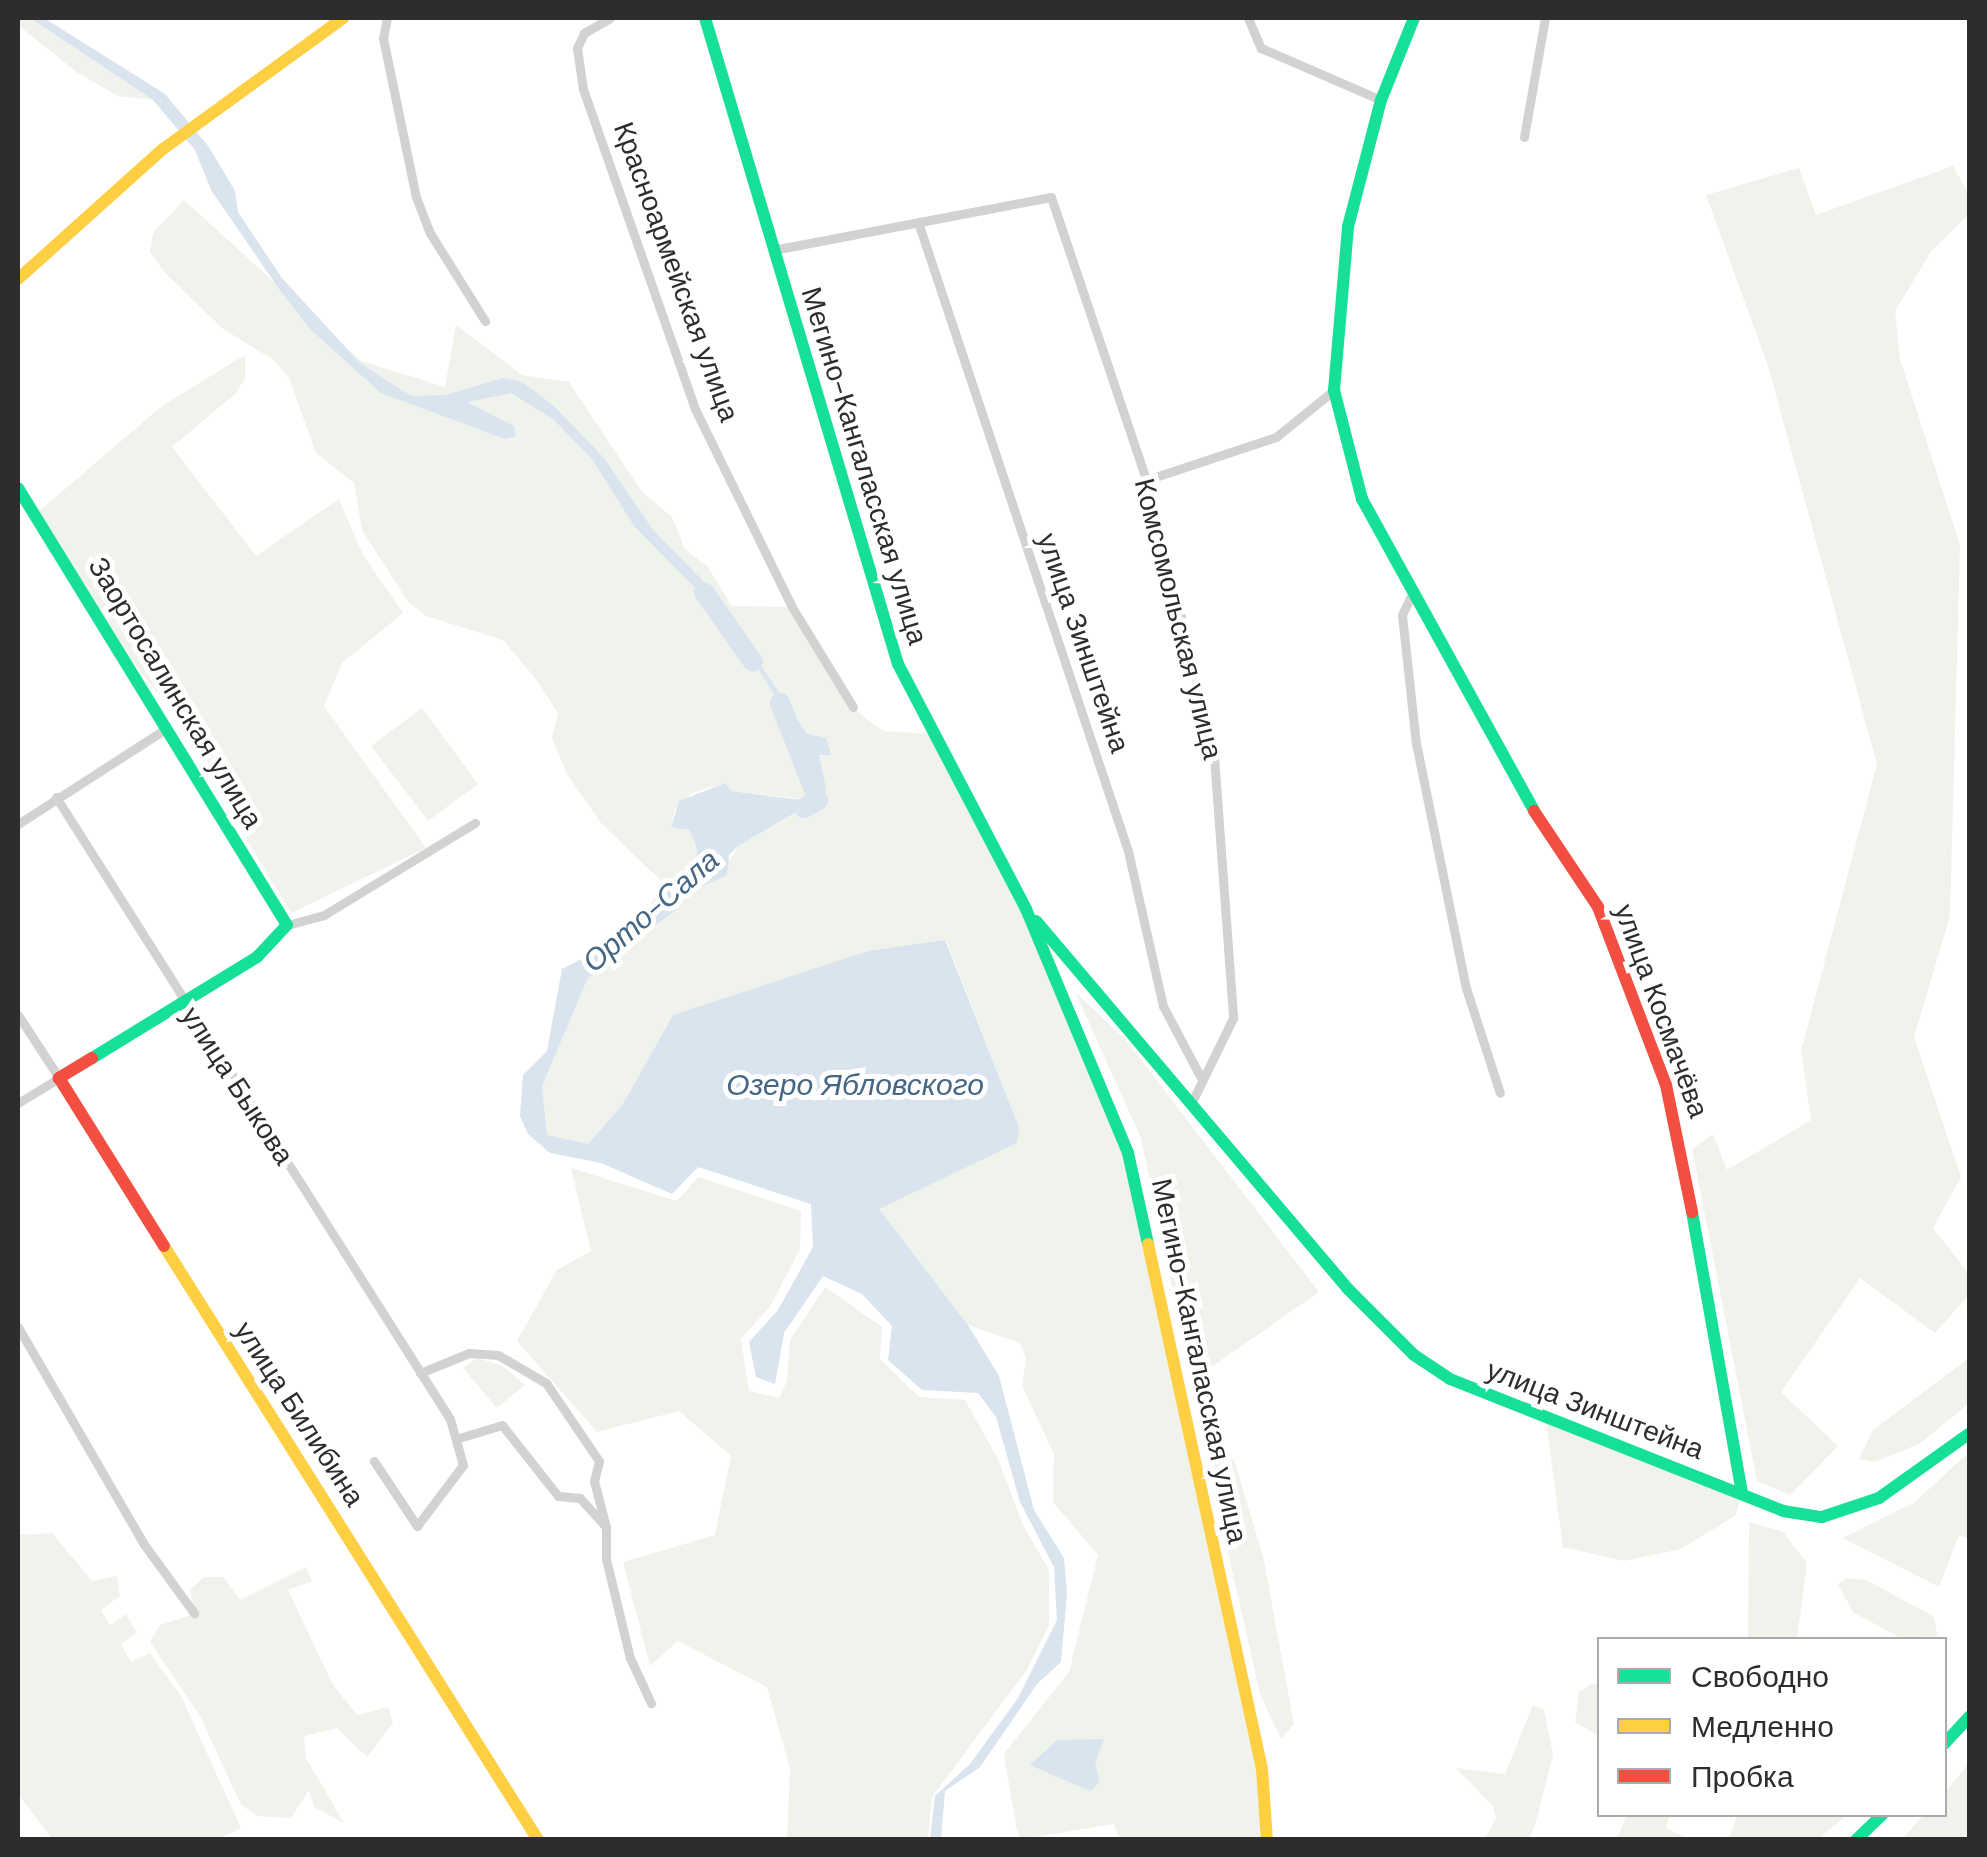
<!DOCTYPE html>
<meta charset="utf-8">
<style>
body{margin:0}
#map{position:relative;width:1987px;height:1857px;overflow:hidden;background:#fff;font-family:"DM Sans",sans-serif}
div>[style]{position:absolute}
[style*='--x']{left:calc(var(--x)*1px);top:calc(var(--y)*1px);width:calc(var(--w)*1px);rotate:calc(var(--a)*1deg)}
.green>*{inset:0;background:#eff3ec}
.water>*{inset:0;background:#dae4ee}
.river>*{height:20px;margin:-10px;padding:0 10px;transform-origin:10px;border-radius:10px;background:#dae4ee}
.street>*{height:9px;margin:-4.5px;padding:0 4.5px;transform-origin:4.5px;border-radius:4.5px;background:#d2d2d2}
.fast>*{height:12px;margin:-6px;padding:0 6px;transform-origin:6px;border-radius:6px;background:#16e098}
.slow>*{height:12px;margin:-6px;padding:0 6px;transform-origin:6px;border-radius:6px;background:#ffcf43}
.jam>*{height:12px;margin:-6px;padding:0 6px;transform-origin:6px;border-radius:6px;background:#f24e42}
span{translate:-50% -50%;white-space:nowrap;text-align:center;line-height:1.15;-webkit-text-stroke:10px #fff;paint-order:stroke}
.street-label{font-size:28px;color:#2d2d2d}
.water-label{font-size:30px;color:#456785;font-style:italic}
.frame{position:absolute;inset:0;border:20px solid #2d2d2d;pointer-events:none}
.legend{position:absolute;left:1597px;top:1637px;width:350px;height:180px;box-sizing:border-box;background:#fff;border:2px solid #ababab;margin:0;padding:12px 18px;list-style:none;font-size:30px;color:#2d2d2d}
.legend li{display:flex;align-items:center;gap:20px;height:50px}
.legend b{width:50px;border:2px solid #ababab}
</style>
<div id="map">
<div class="green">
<div style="clip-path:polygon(18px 18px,30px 18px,153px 100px,118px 96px,78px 73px,18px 25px)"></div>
<div style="clip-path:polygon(1953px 166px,1969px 195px,1969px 214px,1932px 250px,1895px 311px,1900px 359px,1960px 545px,1950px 916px,1914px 1037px,1961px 1177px,1933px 1228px,1969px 1274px,1969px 1295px,1935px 1333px,1860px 1278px,1781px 1392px,1838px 1446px,1790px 1495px,1757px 1481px,1692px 1149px,1713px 1134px,1727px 1170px,1811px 1120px,1801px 1051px,1877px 764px,1768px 366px,1706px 195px,1799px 168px,1816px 215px)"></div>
<div style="clip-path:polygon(184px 200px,361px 361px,445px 387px,456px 325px,522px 375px,569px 382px,642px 492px,672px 517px,685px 549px,708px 567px,736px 613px,732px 606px,792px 607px,853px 707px,870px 722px,884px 731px,931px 734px,973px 805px,1128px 1153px,1262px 1769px,1267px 1839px,1119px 1839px,1114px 1824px,1022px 1839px,1017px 1831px,1004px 1754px,1069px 1672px,1098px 1555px,1053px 1502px,1054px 1454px,1022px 1386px,1026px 1358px,1020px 1343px,968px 1325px,878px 1209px,1019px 1127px,946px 940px,673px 1015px,623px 1104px,588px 1144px,556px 1142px,547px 1135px,542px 1086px,588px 978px,677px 909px,685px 895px,717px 880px,738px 846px,817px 801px,731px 791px,725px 783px,692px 793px,675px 809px,671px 826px,689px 830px,697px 848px,695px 867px,666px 885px,636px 857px,601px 823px,567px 774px,552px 738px,558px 713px,536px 679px,503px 640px,426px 616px,409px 603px,362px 530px,354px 483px,316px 453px,289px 378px,274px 360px,223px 329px,164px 272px,150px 252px,153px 233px)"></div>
<div style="clip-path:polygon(245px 355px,245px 378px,236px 393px,172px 447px,256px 556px,339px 499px,363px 555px,403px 613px,342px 663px,324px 706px,426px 848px,291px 913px,160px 696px,118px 644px,36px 514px,162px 406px)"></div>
<div style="clip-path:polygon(422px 708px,478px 784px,428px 821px,371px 746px)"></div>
<div style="clip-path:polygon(1075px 992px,1125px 1039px,1319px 1292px,1191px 1381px,1141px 1138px)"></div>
<div style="clip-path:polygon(571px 1168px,677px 1201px,698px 1177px,801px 1211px,800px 1249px,771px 1305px,741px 1339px,749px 1391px,779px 1398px,787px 1381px,790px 1340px,825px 1287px,882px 1327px,880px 1359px,919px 1397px,965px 1400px,998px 1459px,1023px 1525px,1049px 1570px,1049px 1626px,1026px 1671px,932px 1797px,928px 1839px,787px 1839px,790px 1769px,767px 1687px,678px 1641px,650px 1666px,623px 1562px,715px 1535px,731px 1456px,679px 1411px,597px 1432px,517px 1341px,557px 1270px,591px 1251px)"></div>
<div style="clip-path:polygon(477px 1358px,503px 1366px,525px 1385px,497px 1408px,463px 1368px)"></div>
<div style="clip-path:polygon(1969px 1358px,1969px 1403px,1921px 1443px,1875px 1462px,1859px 1459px,1873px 1430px)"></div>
<div style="clip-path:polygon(1546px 1422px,1742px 1493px,1736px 1515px,1681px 1549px,1624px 1561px,1563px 1547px)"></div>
<div style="clip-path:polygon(1210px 1439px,1234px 1460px,1263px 1556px,1294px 1724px,1281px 1739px,1260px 1694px,1204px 1446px)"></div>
<div style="clip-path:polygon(1969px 1452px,1969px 1539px,1959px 1535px,1939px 1587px,1843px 1538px,1915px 1502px)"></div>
<div style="clip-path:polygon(1749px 1522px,1783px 1532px,1807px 1563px,1797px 1639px,1748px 1639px)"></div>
<div style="clip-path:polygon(52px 1533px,92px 1581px,117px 1576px,120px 1596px,101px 1610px,110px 1625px,126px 1614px,137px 1633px,121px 1644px,131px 1662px,150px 1653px,181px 1696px,241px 1828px,218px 1839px,52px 1839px,18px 1794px,18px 1535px)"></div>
<div style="clip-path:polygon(306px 1567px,312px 1581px,288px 1590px,333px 1685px,357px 1715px,388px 1707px,393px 1723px,367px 1757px,337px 1728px,304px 1736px,306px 1758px,344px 1823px,314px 1807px,309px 1790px,291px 1818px,257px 1816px,241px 1805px,200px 1716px,150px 1642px,160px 1625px,195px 1614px,190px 1590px,204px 1577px,223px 1577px,240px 1600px)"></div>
<div style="clip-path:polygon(1846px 1578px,1866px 1580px,1933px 1616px,1938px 1636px,1902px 1639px,1853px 1612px,1838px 1584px)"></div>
<div style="clip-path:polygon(1591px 1684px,1599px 1684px,1599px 1736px,1575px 1722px,1579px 1692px)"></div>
<div style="clip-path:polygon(1533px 1705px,1544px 1710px,1553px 1755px,1535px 1825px,1529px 1839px,1485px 1839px,1496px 1818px,1492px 1805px,1456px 1768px,1505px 1774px)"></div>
<div style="clip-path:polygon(1969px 1763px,1969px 1839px,1902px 1839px,1924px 1815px,1944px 1814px,1945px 1792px)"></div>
<div style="clip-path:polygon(1627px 1814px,1670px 1815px,1666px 1828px,1688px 1839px,1617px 1839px)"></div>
<div style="clip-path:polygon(1737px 1815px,1737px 1814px,1847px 1815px,1818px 1839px,1729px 1839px)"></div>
</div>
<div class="water">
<div style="clip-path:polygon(30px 18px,44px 18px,165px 94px,209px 147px,235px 191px,238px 212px,282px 278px,360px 363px,411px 396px,446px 395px,503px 378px,522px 382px,554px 406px,604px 458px,653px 530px,707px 585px,807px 734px,826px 738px,831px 755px,819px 755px,826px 789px,821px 798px,738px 846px,729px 855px,727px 875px,685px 895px,677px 909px,588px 978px,542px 1086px,547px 1135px,588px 1144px,623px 1104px,673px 1015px,868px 951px,945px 940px,1019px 1127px,1017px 1143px,879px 1209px,968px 1325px,999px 1376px,1034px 1510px,1064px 1558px,1067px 1594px,1061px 1662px,1037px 1684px,980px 1767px,945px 1791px,941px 1839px,930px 1839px,935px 1796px,970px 1764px,1018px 1698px,1057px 1620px,1054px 1567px,1020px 1502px,996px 1417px,978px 1393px,922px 1390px,888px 1360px,892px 1326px,862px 1294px,823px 1276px,784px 1333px,775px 1384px,756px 1377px,749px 1342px,778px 1310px,813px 1247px,811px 1204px,698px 1167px,672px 1194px,601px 1163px,550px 1153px,528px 1134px,520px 1116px,523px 1075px,547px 1051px,562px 969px,625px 936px,666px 885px,695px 867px,697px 848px,689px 830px,671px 827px,679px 801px,725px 783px,731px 791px,809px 801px,819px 787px,799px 734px,728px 621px,634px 526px,592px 459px,554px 420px,511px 393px,467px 402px,514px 426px,516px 436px,505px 439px,381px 393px,311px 330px,279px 289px,211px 190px,195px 150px,153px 100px)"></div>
<div style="clip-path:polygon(1104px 1739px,1095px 1763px,1100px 1782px,1090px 1791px,1030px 1765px,1057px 1740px)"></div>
</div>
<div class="river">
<div style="--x:704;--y:592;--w:85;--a:55"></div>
<div style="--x:780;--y:703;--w:104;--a:68.6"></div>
<div style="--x:818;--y:800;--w:16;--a:150"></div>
</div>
<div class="street">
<div style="--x:387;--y:18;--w:20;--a:101"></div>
<div style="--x:383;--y:38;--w:162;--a:78.3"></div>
<div style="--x:416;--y:197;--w:39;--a:69"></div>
<div style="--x:430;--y:233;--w:104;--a:58"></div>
<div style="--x:610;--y:18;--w:30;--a:150"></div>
<div style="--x:584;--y:33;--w:17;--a:115"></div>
<div style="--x:577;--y:48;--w:41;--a:81.7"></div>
<div style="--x:583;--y:89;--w:339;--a:70.7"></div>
<div style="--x:695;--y:409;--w:220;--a:63.9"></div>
<div style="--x:792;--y:607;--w:117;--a:58.6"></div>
<div style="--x:1248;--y:18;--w:33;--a:67"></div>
<div style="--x:1261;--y:48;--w:131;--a:23.4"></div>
<div style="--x:1524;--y:137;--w:121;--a:-80"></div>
<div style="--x:918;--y:222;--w:663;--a:71.54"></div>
<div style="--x:1128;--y:851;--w:159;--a:77.3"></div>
<div style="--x:1163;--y:1006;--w:81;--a:62.2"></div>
<div style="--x:773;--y:250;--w:283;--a:-10.8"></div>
<div style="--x:1051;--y:197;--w:299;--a:71.4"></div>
<div style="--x:1146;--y:480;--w:271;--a:75.7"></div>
<div style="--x:1213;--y:743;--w:276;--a:85.8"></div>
<div style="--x:1233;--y:1018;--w:96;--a:116"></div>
<div style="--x:1146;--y:480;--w:137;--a:-18.3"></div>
<div style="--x:1276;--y:437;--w:75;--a:-39"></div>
<div style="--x:1414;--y:590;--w:28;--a:116"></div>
<div style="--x:1402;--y:615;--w:129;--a:83.8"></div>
<div style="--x:1416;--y:743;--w:250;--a:78.5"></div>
<div style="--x:1466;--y:988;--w:110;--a:72.1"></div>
<div style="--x:56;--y:797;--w:736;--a:57.65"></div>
<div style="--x:450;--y:1419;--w:48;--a:74.2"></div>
<div style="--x:463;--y:1465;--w:76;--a:127"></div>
<div style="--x:417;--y:1526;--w:78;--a:-123.5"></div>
<div style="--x:18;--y:824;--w:177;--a:-32.8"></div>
<div style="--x:287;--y:925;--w:38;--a:-15"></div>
<div style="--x:324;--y:915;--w:177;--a:-31.4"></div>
<div style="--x:18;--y:1015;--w:75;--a:56.9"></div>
<div style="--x:59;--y:1078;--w:48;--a:148.6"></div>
<div style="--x:18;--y:1327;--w:250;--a:59.9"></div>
<div style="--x:143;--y:1543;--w:87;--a:53.9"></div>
<div style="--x:420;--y:1373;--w:53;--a:-22.2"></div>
<div style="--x:469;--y:1353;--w:29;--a:4"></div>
<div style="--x:498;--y:1355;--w:56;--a:30.3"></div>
<div style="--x:546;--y:1383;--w:94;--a:55.8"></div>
<div style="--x:599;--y:1461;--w:21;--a:104"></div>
<div style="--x:594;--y:1481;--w:48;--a:75.4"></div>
<div style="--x:606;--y:1527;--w:39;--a:-132"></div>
<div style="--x:580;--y:1498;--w:22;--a:-175"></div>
<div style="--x:558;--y:1496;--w:90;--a:-128.3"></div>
<div style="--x:502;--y:1425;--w:45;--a:163.2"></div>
<div style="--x:606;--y:1527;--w:32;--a:90"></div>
<div style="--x:606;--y:1559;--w:102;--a:76.4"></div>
<div style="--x:630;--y:1658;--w:50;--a:65"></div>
</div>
<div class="fast">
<div style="--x:705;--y:18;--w:674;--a:73.37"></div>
<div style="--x:898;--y:664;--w:276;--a:62.4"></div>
<div style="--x:1026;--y:909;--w:264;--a:67.3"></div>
<div style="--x:1128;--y:1153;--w:93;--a:77.6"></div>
<div style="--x:1414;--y:18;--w:88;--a:111.9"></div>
<div style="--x:1381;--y:100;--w:131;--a:104.6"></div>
<div style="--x:1348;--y:227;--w:164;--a:94.9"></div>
<div style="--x:1334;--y:390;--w:113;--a:75.6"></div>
<div style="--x:1362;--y:499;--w:356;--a:61.1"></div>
<div style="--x:18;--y:488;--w:513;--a:58.39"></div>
<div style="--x:287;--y:925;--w:44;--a:133.2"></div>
<div style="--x:257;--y:957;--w:193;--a:148.5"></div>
<div style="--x:1036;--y:921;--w:482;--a:49.7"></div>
<div style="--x:1348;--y:1289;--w:93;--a:45"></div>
<div style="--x:1414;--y:1355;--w:43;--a:33.7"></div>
<div style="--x:1450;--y:1379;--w:358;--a:21.6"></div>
<div style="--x:1783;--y:1511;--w:39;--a:9"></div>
<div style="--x:1822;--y:1517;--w:60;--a:-18.4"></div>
<div style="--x:1879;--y:1498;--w:112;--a:-35.5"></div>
<div style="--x:1692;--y:1212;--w:285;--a:79.9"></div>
<div style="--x:1944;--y:1744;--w:38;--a:-47"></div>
<div style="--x:1856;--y:1840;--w:37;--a:-44"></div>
</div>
<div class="slow">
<div style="--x:18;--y:279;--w:195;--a:-41.9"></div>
<div style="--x:163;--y:149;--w:223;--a:-36"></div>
<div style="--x:1148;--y:1244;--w:537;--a:77.75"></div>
<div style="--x:1262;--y:1769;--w:71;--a:86"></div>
<div style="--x:164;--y:1246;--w:702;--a:57.8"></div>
</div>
<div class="jam">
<div style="--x:1534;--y:811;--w:115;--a:56.3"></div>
<div style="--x:1598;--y:907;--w:191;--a:69.1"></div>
<div style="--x:1666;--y:1085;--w:130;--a:78.4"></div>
<div style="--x:92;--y:1058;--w:39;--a:149"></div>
<div style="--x:59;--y:1078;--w:198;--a:58"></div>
</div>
<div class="street-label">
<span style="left:676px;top:272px;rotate:70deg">Красноармейская улица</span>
<span style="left:864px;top:466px;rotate:73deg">Мегино-Кангаласская улица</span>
<span style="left:1178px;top:619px;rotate:76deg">Комсомольская улица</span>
<span style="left:1083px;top:643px;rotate:71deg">улица Зинштейна</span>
<span style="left:175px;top:693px;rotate:59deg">Заортосалинская улица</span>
<span style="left:1661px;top:1011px;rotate:70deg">улица Космачёва</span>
<span style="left:237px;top:1086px;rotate:57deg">улица Быкова</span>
<span style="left:1199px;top:1361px;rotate:78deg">Мегино-Кангаласская улица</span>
<span style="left:1595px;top:1410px;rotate:21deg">улица Зинштейна</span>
<span style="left:299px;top:1414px;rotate:57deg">улица Билибина</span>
</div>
<div class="water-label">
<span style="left:651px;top:911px;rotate:-41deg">Орто-Сала</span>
<span style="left:855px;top:1085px">Озеро Ябловского</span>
</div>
<div class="frame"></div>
<ul class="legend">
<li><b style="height:12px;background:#16e098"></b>Свободно</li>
<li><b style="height:12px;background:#ffcf43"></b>Медленно</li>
<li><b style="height:12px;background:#f24e42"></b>Пробка</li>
</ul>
</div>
